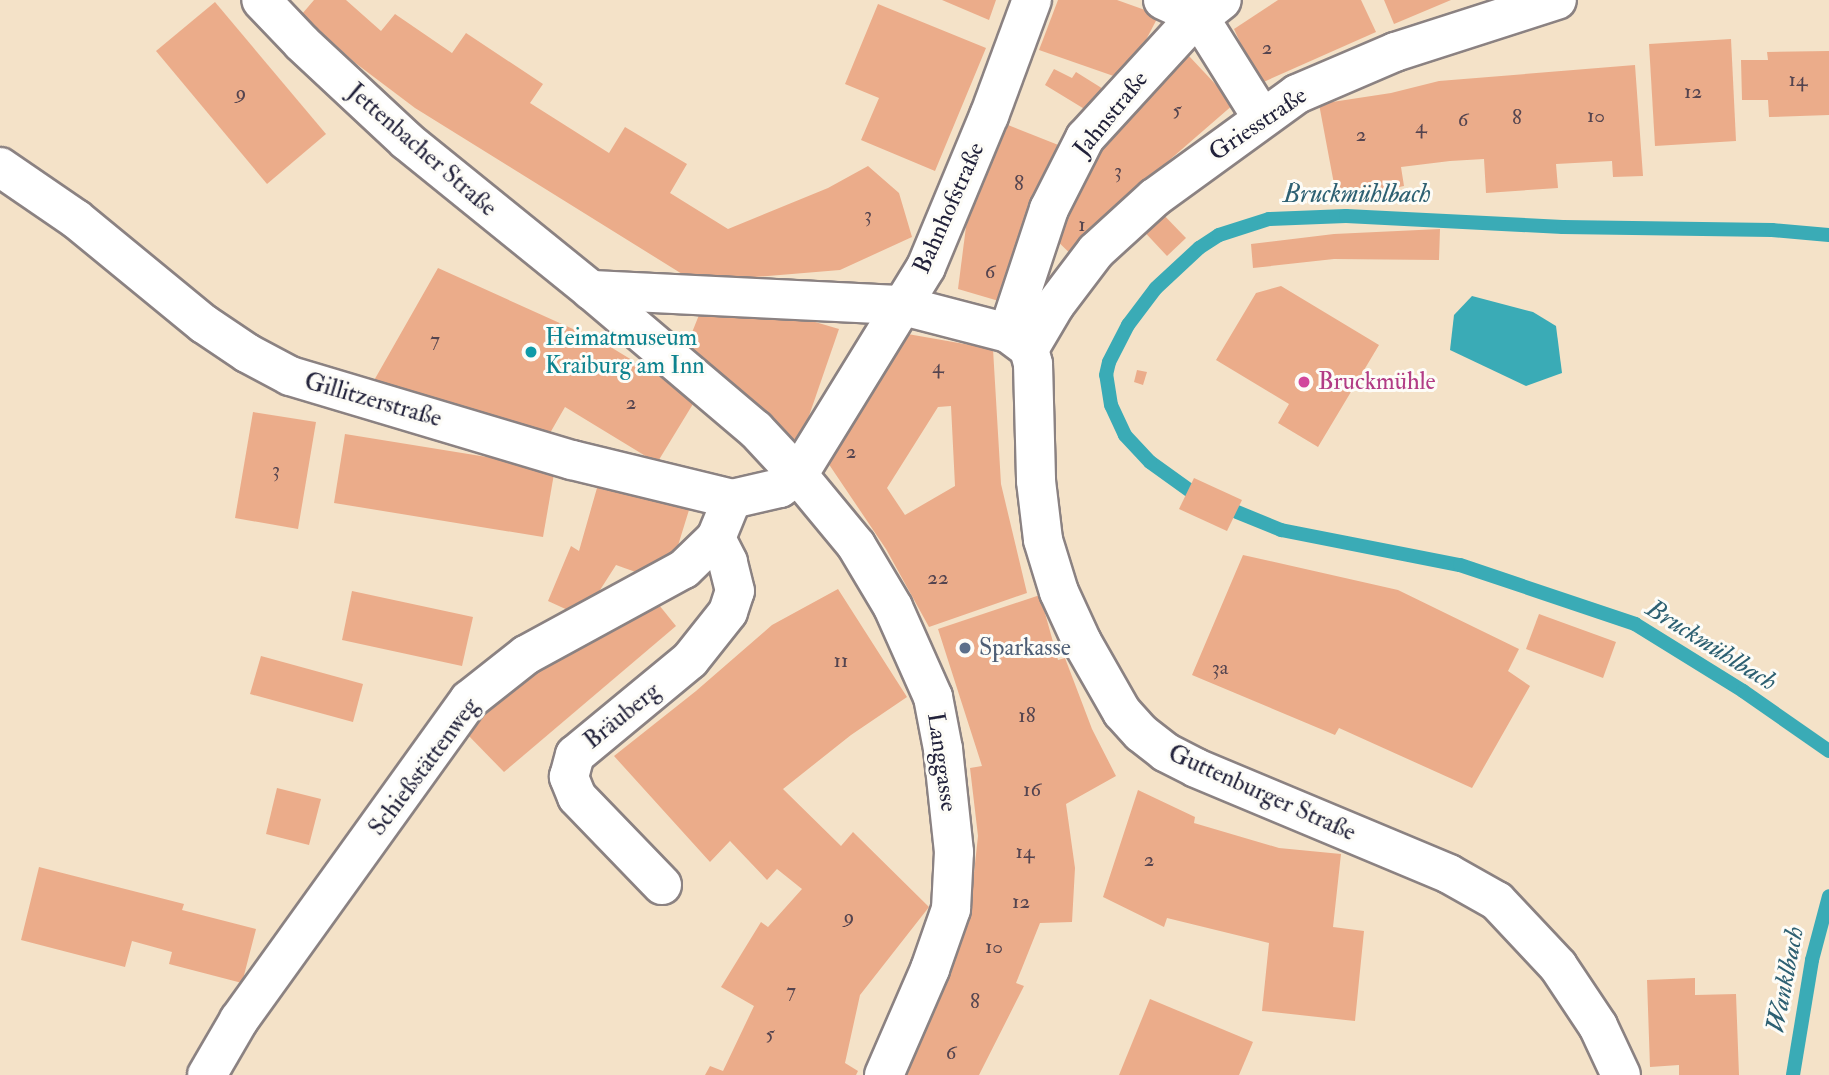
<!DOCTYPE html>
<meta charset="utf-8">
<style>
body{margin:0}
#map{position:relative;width:1829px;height:1075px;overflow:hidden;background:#f4e2c8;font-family:"IM FELL Double Pica",serif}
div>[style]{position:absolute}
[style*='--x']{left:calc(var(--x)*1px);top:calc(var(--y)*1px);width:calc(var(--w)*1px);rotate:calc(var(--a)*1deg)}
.water>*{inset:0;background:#3aabb6}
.stream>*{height:14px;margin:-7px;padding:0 7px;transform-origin:7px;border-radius:7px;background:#3aabb6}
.building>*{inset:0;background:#ebac8a}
.roads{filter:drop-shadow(2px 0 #8b8282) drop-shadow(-2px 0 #8b8282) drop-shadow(0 2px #8b8282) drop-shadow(0 -2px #8b8282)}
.street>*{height:38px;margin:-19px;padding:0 19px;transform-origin:19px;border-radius:19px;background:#fff}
.secondary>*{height:38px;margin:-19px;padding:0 19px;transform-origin:19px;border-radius:19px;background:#fff}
.dots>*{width:19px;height:19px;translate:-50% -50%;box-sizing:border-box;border:4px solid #fdfcf7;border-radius:50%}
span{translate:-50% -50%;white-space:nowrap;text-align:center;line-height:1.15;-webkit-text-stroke:6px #fdfcf7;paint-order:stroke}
.number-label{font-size:21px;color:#54444f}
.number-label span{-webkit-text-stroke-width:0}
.street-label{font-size:24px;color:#22223b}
.culture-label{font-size:24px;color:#0d838f}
.left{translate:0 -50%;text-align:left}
.hotel-label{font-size:24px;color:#b23c85}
.service-label{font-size:24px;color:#4e5e75}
.water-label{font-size:26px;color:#2d6072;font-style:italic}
</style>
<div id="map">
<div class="water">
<div style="clip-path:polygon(1472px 296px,1533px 312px,1556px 326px,1562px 373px,1526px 386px,1450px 350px,1454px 315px)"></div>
</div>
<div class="stream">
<div style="--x:1189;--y:490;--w:48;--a:-144.3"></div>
<div style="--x:1150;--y:462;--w:37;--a:-133"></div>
<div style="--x:1125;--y:435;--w:33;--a:-115"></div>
<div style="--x:1111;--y:405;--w:30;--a:-99"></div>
<div style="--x:1106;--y:375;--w:13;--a:-77"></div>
<div style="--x:1109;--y:362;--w:42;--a:-62.8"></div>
<div style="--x:1128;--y:325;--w:46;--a:-52.9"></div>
<div style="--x:1156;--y:288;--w:59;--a:-42.9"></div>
<div style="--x:1199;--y:248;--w:24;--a:-33"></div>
<div style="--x:1219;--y:235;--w:52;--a:-17.7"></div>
<div style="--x:1269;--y:219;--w:77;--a:-2.2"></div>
<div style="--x:1346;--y:216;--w:217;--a:2.9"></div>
<div style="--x:1563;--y:227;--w:209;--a:0.8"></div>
<div style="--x:1772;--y:230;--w:57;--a:5"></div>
<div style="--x:1237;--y:512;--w:48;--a:22.2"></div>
<div style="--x:1281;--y:530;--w:182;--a:11.1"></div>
<div style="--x:1460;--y:565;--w:185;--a:18.6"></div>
<div style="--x:1635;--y:624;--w:127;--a:31.8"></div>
<div style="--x:1743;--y:691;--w:105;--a:34.9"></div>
<div style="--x:1793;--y:1075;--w:117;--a:-80.6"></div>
<div style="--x:1812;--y:960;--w:66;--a:-75.1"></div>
</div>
<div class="building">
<div style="clip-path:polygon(314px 0,346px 0,381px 31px,395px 14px,452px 53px,466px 33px,543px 84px,530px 103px,609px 153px,625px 127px,687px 164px,670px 193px,728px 229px,828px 188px,868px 166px,899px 193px,912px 237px,840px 270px,695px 282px,415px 108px,354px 62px,302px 14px)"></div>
<div style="clip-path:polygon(942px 0,996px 0,989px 20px)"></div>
<div style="clip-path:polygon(1058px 0,1117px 0,1159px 15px,1125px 80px,1039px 50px)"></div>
<div style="clip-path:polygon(1278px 0,1361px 0,1376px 32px,1259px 84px,1234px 29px)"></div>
<div style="clip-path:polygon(1384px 0,1451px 0,1394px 24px)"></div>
<div style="clip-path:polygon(215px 2px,326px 134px,267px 184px,156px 51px)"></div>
<div style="clip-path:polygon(878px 4px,986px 48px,935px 171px,861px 140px,879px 98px,845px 84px)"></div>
<div style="clip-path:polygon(1731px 39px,1736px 141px,1655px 146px,1649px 44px)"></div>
<div style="clip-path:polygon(1829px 51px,1829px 115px,1769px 117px,1768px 100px,1742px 100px,1741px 60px,1768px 60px,1767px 52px)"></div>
<div style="clip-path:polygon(1189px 56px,1234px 104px,1166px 163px,1078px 261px,1051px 235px,1074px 179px,1121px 117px)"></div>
<div style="clip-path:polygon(1635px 65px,1643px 176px,1613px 177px,1612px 161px,1556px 164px,1558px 188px,1486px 193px,1484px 159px,1450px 161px,1401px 167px,1404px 186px,1337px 200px,1319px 104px,1391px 93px,1439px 81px)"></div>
<div style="clip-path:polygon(1054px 69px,1072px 78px,1076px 72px,1108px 92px,1091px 113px,1045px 85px)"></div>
<div style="clip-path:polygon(1008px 125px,1071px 150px,1009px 304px,958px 289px,967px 219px)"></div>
<div style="clip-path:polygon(1157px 208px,1186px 238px,1167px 256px,1138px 225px)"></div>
<div style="clip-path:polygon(1440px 229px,1439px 260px,1334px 259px,1253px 268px,1251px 244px,1334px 234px)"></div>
<div style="clip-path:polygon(438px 268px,604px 343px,696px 399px,657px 463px,565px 407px,546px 440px,372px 384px)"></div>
<div style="clip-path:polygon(1281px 286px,1379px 345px,1318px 447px,1278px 423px,1289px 404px,1216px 360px,1256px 293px)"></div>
<div style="clip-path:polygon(703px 305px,798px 317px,839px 329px,801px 439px,793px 439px,683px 355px)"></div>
<div style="clip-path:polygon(evenodd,902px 333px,993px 349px,1001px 484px,1027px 593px,929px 627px,886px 549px,826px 460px,902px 333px,951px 406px,955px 486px,905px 515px,887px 488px,938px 407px,951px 406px)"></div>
<div style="clip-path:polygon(1137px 370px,1147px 372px,1143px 385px,1134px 382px)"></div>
<div style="clip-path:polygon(253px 412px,316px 422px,298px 529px,235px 518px)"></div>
<div style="clip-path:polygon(345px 434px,555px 468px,543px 537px,334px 503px)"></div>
<div style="clip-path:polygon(1194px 478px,1242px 500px,1227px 531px,1179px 509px)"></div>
<div style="clip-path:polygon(599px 481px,689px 510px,676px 552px,644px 575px,616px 565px,593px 601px,572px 612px,548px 601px,571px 546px,579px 551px)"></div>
<div style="clip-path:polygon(1243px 555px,1398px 590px,1519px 649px,1508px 671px,1530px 686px,1472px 788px,1339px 728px,1335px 735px,1192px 675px)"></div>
<div style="clip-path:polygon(838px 589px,907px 697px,851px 735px,783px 789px,841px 846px,853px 832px,929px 907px,860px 995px,845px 1063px,858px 1071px,856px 1075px,705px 1075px,710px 1066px,723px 1071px,754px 1006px,721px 987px,761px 922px,768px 927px,802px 889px,777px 869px,767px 880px,730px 841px,710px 862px,614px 756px,696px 691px,772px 625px)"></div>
<div style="clip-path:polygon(352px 591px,473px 617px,462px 666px,342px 640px)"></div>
<div style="clip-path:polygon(1040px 595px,1058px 660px,1065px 658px,1092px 729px,1116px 776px,1066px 804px,1075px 868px,1072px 922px,1040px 923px,1016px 983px,1024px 986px,979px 1075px,902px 1075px,952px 967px,973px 882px,978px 836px,970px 768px,982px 766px,938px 629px)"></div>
<div style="clip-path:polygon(659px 605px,676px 626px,504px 772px,465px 732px,540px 667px)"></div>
<div style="clip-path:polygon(1539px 614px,1616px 642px,1603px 678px,1526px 649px)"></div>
<div style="clip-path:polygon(261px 656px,363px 684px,353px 722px,250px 694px)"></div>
<div style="clip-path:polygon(277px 788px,321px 799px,309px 845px,266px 834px)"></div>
<div style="clip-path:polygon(1138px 790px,1195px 817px,1194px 823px,1279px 848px,1341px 854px,1333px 927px,1364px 931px,1355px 1021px,1262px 1011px,1269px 943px,1167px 918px,1164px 927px,1103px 897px)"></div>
<div style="clip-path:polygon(39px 867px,184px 904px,182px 910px,256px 929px,242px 983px,169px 964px,172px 952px,132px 941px,125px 967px,21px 940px)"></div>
<div style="clip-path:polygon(1695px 978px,1695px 995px,1736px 994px,1739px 1075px,1679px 1075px,1679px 1065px,1650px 1067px,1647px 980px)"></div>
<div style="clip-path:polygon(1150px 999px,1253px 1042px,1239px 1075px,1119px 1075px)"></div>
</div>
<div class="roads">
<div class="street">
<div style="--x:1163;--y:0;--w:40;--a:25"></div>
<div style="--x:1199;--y:17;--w:119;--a:58"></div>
<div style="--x:0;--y:167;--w:92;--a:34.4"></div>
<div style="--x:76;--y:219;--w:166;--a:39.4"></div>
<div style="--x:204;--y:324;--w:52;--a:34"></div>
<div style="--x:247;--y:353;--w:49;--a:28.1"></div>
<div style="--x:290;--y:376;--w:294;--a:16.6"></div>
<div style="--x:572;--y:460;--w:165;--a:13.7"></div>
<div style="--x:732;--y:499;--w:49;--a:-12.9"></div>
<div style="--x:780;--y:488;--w:22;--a:-36"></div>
<div style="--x:798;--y:475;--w:62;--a:-133"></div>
<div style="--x:756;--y:430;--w:216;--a:-139.7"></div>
<div style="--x:591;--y:290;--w:237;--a:-141"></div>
<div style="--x:407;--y:141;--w:144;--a:-137"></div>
<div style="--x:302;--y:43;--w:59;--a:-133.6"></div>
<div style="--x:591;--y:290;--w:309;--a:2.8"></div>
<div style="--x:1008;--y:333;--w:131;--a:-71.7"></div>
<div style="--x:1049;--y:209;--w:80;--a:-63.1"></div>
<div style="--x:1085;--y:138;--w:147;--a:-47.5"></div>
<div style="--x:1184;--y:30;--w:48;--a:-38.3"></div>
<div style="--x:1029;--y:349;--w:51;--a:-59.4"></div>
<div style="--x:1055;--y:305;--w:68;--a:-52.8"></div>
<div style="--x:1096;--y:251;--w:79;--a:-42.4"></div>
<div style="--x:1154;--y:198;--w:177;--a:-36"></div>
<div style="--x:1297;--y:94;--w:107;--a:-23.2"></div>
<div style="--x:1395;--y:52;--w:170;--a:-17.8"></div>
<div style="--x:662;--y:885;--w:122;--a:-134"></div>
<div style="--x:577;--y:797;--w:22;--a:-112"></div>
<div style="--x:569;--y:777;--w:23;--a:-75"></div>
<div style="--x:575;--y:755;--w:149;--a:-39.6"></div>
<div style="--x:690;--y:660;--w:61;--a:-51.6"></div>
<div style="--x:728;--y:612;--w:22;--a:-72"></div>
<div style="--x:735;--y:591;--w:30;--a:-104"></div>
<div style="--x:728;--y:562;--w:27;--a:-117"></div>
<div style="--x:207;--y:1075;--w:64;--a:-59.8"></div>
<div style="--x:239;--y:1020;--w:394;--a:-54.3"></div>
<div style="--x:469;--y:700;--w:73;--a:-38.3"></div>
<div style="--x:526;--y:655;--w:180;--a:-28.6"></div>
<div style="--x:684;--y:569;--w:45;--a:-44.1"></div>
<div style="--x:716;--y:538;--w:42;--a:-67.7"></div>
</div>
<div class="secondary">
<div style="--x:900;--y:305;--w:112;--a:14.5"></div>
<div style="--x:1008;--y:333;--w:26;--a:37"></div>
<div style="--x:1029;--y:349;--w:16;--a:75"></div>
<div style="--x:1033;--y:364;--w:117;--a:88.5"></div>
<div style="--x:1036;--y:481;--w:59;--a:83.2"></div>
<div style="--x:1043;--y:540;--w:54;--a:72.9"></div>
<div style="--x:1059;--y:592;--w:55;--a:65.3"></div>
<div style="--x:1082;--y:642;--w:81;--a:60.3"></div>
<div style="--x:1122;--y:712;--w:28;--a:48"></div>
<div style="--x:1141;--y:733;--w:31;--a:38"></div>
<div style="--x:1165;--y:752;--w:35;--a:27"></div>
<div style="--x:1196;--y:768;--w:274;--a:22.7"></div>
<div style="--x:1449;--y:874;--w:55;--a:29.4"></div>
<div style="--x:1497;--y:901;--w:89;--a:46.8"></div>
<div style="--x:1558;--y:966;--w:72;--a:56.3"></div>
<div style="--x:1598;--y:1026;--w:54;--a:64.9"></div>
<div style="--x:884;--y:1075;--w:116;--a:-66.5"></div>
<div style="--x:930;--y:969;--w:64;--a:-70.7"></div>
<div style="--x:951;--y:909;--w:57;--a:-87"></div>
<div style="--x:954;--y:852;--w:104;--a:-96.1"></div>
<div style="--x:943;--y:749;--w:53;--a:-100.9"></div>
<div style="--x:933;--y:697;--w:98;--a:-114"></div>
<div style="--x:893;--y:607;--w:72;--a:-120.8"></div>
<div style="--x:856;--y:545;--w:91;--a:-129.6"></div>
<div style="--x:798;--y:475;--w:244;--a:-58.4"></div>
<div style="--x:926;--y:267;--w:164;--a:-67.4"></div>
<div style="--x:989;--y:116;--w:124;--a:-69.7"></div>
</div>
</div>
<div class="dots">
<div style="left:531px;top:352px;background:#0f9aa8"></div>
<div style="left:1304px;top:382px;background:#d1479c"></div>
<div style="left:965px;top:648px;background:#5c6f8a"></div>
</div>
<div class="number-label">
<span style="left:1267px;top:48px">2</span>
<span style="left:1798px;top:80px">14</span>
<span style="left:1693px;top:92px">12</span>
<span style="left:241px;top:93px">9</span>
<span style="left:1177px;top:110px">5</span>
<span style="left:1596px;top:116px">10</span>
<span style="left:1517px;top:118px">8</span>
<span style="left:1463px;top:120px">6</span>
<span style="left:1421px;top:127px">4</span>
<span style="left:1361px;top:135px">2</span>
<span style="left:1118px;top:171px">3</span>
<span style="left:1019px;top:184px">8</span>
<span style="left:868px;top:215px">3</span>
<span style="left:1082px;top:225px">1</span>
<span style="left:990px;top:272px">6</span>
<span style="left:435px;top:340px">7</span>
<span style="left:938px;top:367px">4</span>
<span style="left:631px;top:403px">2</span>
<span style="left:851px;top:452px">2</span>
<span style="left:276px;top:470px">3</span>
<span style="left:938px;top:578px">22</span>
<span style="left:841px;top:661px">11</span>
<span style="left:1220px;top:668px">3a</span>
<span style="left:1027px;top:716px">18</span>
<span style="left:1032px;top:790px">16</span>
<span style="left:1025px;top:852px">14</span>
<span style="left:1149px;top:860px">2</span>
<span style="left:1021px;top:902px">12</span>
<span style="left:849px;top:917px">9</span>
<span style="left:994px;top:947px">10</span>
<span style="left:791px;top:991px">7</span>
<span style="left:975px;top:1002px">8</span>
<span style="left:770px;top:1034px">5</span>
<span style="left:951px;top:1053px">6</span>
</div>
<div class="street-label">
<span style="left:1111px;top:114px;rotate:-51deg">Jahnstraße</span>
<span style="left:1258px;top:124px;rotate:-34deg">Griesstraße</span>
<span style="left:422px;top:150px;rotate:41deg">Jettenbacher Straße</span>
<span style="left:949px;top:208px;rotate:-66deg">Bahnhofstraße</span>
<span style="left:373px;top:400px;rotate:16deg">Gillitzerstraße</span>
<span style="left:622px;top:716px;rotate:-39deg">Bräuberg</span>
<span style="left:942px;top:762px;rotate:82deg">Langgasse</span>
<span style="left:424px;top:767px;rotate:-53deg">Schießstättenweg</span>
<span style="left:1262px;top:793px;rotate:24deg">Guttenburger Straße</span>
</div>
<div class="culture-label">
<span class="left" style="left:545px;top:352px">Heimatmuseum<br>Kraiburg am Inn</span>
</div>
<div class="hotel-label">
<span class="left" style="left:1318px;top:382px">Bruckmühle</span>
</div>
<div class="service-label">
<span class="left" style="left:979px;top:648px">Sparkasse</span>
</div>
<div class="water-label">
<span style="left:1357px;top:195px">Bruckmühlbach</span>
<span style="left:1711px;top:646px;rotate:32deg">Bruckmühlbach</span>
<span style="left:1786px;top:980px;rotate:-79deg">Wanklbach</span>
</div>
</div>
